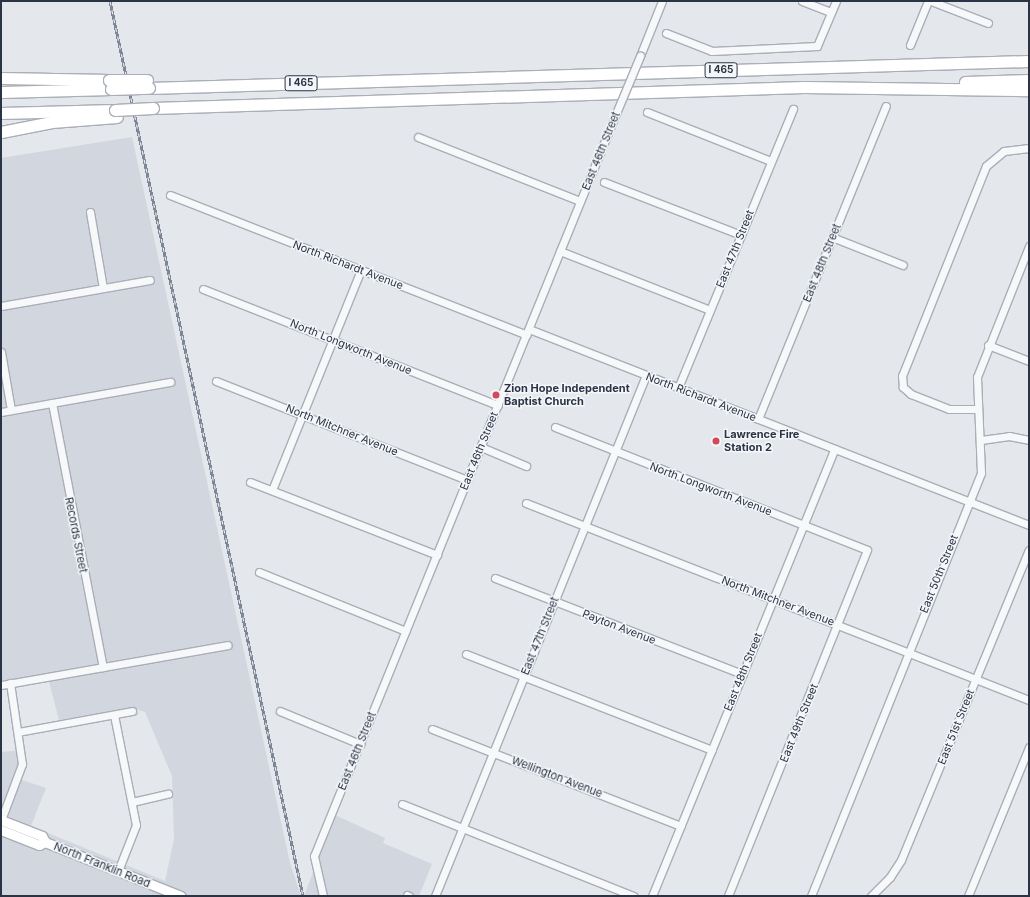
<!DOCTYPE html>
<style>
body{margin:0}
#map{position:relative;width:1030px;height:897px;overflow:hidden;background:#e4e7ec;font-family:Inter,sans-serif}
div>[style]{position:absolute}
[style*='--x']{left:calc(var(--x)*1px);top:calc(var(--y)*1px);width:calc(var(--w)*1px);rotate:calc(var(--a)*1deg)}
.built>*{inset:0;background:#d2d6de}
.roads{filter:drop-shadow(1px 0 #a9aeb7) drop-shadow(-1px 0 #a9aeb7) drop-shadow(0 1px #a9aeb7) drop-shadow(0 -1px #a9aeb7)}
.minor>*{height:7px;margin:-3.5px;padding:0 3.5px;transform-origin:3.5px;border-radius:3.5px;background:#f7f8fa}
.major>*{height:9px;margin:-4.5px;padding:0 4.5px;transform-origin:4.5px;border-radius:4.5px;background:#fff}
.highway>*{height:11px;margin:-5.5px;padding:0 5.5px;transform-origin:5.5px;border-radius:5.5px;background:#fff}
.rail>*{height:3px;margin-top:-1.5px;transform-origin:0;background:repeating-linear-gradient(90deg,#f4f6f9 0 4.5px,#7d8696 0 9px);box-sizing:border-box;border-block:1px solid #7d8696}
.bridges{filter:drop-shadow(1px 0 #a9aeb7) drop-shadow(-1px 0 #a9aeb7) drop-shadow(0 1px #a9aeb7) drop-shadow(0 -1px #a9aeb7)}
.minor-bridge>*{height:7px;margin:-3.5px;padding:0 3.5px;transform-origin:3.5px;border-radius:3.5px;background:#f7f8fa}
.highway-bridge>*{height:11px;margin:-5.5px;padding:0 5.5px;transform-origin:5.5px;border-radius:5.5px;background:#fff}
.dots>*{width:11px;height:11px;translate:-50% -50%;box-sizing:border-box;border:2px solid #f4f6f9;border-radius:50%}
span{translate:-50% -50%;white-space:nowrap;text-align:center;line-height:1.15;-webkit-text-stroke:3px #f4f6f9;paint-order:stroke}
.shield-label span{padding:1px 3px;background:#f4f6f9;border:1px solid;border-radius:3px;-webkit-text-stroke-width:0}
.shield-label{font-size:10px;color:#2b3445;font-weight:700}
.street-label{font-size:11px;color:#2b3445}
.poi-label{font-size:11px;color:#2b3445;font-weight:700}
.left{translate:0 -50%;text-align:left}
.frame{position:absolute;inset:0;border:2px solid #2b3445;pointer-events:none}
</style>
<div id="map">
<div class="built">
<div style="clip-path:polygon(132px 137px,290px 863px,301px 896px,1px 896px,1px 752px,25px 750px,22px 780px,46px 788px,31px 826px,165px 881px,174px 839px,172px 776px,145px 712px,133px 708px,59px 720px,48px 678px,1px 687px,1px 158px)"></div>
<div style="clip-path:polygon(335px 815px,385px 838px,383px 843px,432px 864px,419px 896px,304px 896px)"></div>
</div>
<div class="roads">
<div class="minor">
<div style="--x:802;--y:1;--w:31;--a:21"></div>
<div style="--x:931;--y:1;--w:61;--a:21.1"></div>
<div style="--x:666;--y:33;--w:49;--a:21.4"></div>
<div style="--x:712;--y:51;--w:105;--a:-2.7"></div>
<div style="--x:817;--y:46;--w:49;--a:-67.1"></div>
<div style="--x:910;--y:45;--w:48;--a:-67.8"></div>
<div style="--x:640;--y:56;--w:59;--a:-68.2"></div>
<div style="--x:647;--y:112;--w:133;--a:21.6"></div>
<div style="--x:418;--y:137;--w:174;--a:21.6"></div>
<div style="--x:604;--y:182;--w:147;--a:21.1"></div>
<div style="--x:170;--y:195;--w:383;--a:21.4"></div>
<div style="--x:90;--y:212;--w:77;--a:80.3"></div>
<div style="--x:832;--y:237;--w:76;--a:21.5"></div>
<div style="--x:560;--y:251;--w:161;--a:21.5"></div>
<div style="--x:203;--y:289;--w:317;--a:21.5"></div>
<div style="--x:1;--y:306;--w:151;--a:-9.9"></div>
<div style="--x:529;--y:329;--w:537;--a:21.41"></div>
<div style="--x:988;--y:345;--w:44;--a:21.3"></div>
<div style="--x:1;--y:352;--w:59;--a:80.2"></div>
<div style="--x:216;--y:381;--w:270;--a:21.5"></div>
<div style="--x:678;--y:388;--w:302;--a:-67.6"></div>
<div style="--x:52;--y:403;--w:269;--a:79.1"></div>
<div style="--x:978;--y:409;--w:29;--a:180"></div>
<div style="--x:949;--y:409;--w:41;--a:-158.5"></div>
<div style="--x:911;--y:394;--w:11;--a:-139"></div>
<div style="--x:903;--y:387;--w:11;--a:-95"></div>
<div style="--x:902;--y:376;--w:226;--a:-68.2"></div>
<div style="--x:986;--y:166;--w:23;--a:-40"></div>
<div style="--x:1004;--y:151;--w:25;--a:-7"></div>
<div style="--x:1;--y:412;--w:172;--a:-10.1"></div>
<div style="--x:758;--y:419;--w:338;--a:-67.8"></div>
<div style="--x:555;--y:427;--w:335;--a:21.5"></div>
<div style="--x:867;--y:550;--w:373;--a:111.9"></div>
<div style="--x:981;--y:440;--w:28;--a:-8"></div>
<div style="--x:1009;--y:436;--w:20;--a:11"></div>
<div style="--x:481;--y:447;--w:49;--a:22.9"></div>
<div style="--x:250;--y:482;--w:201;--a:21.3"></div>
<div style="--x:272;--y:490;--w:237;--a:-68"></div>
<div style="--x:526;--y:503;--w:540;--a:21.39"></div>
<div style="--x:259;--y:572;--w:158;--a:21.9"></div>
<div style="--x:495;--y:578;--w:266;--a:21.2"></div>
<div style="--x:466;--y:654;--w:264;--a:21.3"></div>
<div style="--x:1;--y:685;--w:230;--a:-10"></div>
<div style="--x:280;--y:711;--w:87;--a:22.4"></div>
<div style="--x:114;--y:715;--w:112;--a:78.7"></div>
<div style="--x:136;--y:825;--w:49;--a:111.4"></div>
<div style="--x:432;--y:729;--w:267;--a:21.3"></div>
<div style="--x:18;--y:732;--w:116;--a:-10.4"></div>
<div style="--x:132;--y:802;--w:37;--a:-13"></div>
<div style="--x:402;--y:804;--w:249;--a:21.7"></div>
<div style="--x:1;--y:820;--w:60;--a:-69.4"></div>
<div style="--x:22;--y:764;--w:82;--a:-98.4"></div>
<div style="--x:407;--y:895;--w:2;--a:27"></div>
<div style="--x:323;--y:896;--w:41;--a:-102.7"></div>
<div style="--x:314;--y:856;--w:804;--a:-67.87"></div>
<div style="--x:435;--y:896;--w:562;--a:-67.95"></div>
<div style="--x:652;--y:896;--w:483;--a:-67.8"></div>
<div style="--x:811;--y:896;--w:456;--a:-68.1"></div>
<div style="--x:981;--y:473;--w:96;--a:-92.4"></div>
<div style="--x:977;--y:377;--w:141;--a:-68.3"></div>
<div style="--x:871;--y:896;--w:27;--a:-45"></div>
<div style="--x:890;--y:877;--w:20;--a:-57"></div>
<div style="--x:901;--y:860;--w:335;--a:-67.6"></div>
<div style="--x:968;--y:896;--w:161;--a:-67.7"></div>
</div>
<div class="major">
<div style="--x:1;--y:820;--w:44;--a:21.3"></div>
<div style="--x:42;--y:836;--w:7;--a:63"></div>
<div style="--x:45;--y:842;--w:146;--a:21.7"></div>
<div style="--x:1;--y:830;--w:41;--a:21.5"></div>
<div style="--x:39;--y:845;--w:7;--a:-27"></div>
</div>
<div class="highway">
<div style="--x:1;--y:78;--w:108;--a:1.1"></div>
<div style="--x:965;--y:82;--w:64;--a:-1.8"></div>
<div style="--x:149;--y:88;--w:880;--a:-1.76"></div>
<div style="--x:1;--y:92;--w:110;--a:-1.6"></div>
<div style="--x:153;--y:108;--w:651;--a:-1.85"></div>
<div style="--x:804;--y:87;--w:225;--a:0.8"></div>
<div style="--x:1;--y:113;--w:114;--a:-1.5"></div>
<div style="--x:1;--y:132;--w:52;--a:-11.1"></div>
<div style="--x:52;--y:122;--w:65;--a:-4.4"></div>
</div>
</div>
<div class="rail">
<div style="--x:110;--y:1;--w:916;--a:77.83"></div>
</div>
<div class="bridges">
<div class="minor-bridge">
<div style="--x:617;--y:111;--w:60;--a:-67.3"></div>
</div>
<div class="highway-bridge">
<div style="--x:109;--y:80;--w:38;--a:0"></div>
<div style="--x:111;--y:89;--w:38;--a:-2"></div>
<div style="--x:115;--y:110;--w:38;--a:-3"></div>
</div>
</div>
<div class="dots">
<div style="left:496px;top:395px;background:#d1495b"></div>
<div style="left:716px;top:441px;background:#d1495b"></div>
</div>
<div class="shield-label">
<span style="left:721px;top:70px">I 465</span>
<span style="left:301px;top:83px">I 465</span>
</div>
<div class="street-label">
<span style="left:601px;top:151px;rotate:-68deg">East 46th Street</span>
<span style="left:735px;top:249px;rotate:-68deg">East 47th Street</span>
<span style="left:822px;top:263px;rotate:-68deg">East 48th Street</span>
<span style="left:348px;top:265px;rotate:21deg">North Richardt Avenue</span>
<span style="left:351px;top:347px;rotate:22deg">North Longworth Avenue</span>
<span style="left:701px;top:397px;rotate:21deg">North Richardt Avenue</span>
<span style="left:342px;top:430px;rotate:22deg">North Mitchner Avenue</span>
<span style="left:479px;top:451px;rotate:-68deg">East 46th Street</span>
<span style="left:711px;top:489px;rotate:21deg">North Longworth Avenue</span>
<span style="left:76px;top:535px;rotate:79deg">Records Street</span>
<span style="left:939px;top:574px;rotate:-68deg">East 50th Street</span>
<span style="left:778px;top:601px;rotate:21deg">North Mitchner Avenue</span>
<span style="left:619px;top:627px;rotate:21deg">Payton Avenue</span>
<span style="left:540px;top:636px;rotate:-68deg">East 47th Street</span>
<span style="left:743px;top:672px;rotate:-68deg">East 48th Street</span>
<span style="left:799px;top:723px;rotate:-68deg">East 49th Street</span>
<span style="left:956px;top:727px;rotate:-68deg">East 51st Street</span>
<span style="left:357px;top:751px;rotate:-68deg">East 46th Street</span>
<span style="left:557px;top:777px;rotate:21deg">Wellington Avenue</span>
<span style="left:102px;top:865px;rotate:22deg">North Franklin Road</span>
</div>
<div class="poi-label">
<span class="left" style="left:504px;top:395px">Zion Hope Independent<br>Baptist Church</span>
<span class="left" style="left:724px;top:441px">Lawrence Fire<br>Station 2</span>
</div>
<div class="frame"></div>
</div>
